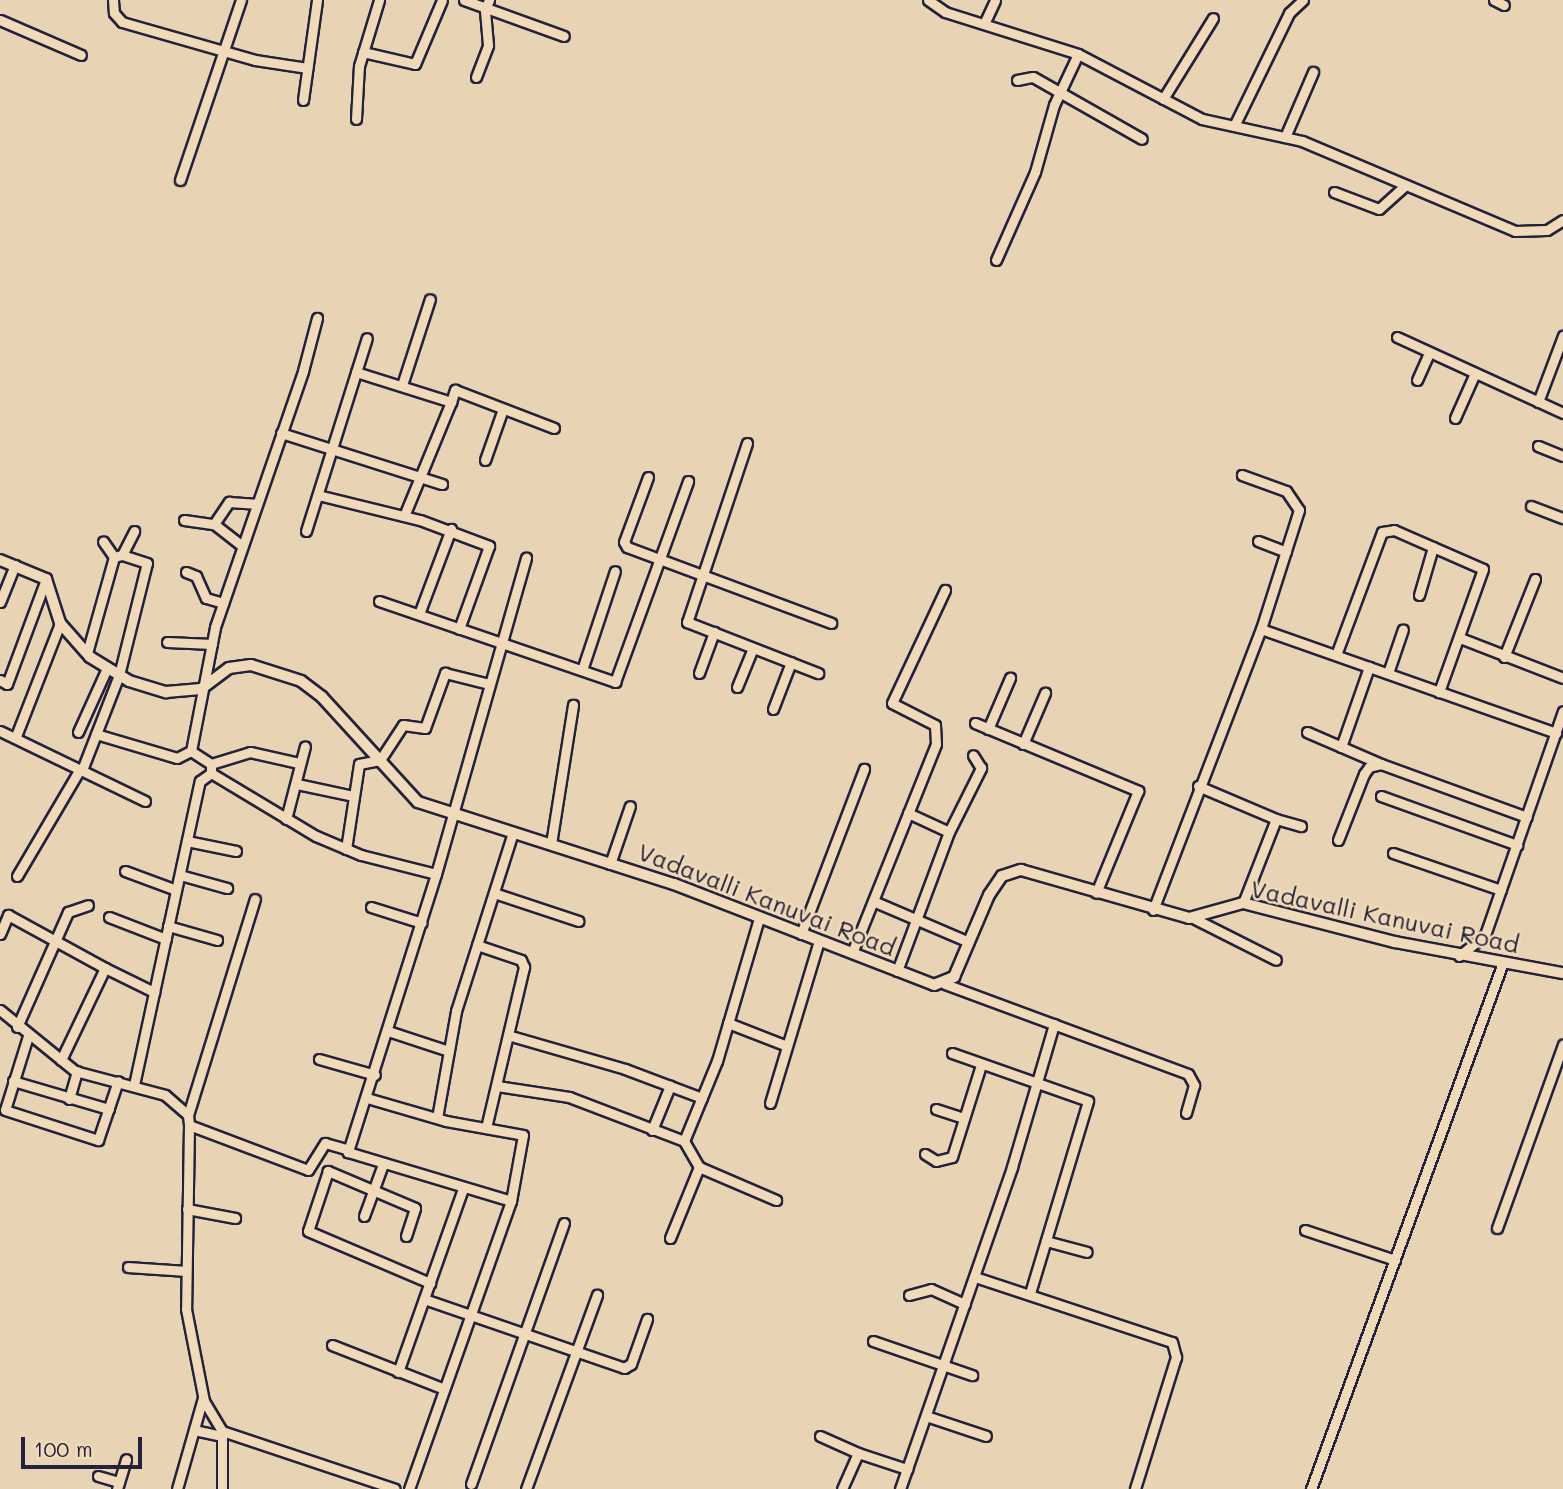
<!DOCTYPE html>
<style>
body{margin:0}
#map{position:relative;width:1563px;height:1489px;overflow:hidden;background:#e8d3b4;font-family:Mali,sans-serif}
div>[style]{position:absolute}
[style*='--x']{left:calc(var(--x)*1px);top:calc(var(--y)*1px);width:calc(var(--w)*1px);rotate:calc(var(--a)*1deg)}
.roads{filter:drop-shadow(2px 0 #22223b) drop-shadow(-2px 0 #22223b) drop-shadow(0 2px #22223b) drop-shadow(0 -2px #22223b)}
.minor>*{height:9px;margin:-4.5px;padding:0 4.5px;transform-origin:4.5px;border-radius:4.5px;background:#f0dab9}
.tertiary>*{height:10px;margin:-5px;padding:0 5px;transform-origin:5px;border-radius:5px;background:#f0dab9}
span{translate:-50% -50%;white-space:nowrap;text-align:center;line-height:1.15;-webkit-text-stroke:5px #f0dab9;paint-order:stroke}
.street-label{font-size:24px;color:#22223b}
.scale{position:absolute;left:21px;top:1437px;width:121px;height:32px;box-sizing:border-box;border:4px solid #22223b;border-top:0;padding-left:9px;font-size:21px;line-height:24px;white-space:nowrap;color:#22223b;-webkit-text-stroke:5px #f0dab9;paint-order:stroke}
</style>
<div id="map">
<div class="roads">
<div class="minor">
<div style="--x:113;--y:0;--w:13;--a:86"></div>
<div style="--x:114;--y:13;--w:12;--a:48"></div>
<div style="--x:122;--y:22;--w:138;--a:15.9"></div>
<div style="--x:255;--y:60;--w:53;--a:8.7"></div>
<div style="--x:464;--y:0;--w:106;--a:19.8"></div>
<div style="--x:928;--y:0;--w:21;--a:35"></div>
<div style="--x:945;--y:12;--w:139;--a:17.5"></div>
<div style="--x:1078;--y:54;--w:140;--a:27.7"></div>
<div style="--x:1202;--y:119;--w:102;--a:12.4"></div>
<div style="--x:1302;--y:141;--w:231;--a:22.9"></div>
<div style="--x:1515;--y:231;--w:32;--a:-2"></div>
<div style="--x:1547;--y:230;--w:19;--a:-32"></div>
<div style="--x:1494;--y:0;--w:11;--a:27"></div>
<div style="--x:0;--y:20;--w:88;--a:23.4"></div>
<div style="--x:984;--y:24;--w:26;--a:-65"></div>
<div style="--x:363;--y:52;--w:53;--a:13"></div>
<div style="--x:415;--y:64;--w:69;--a:-67.1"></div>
<div style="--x:476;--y:77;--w:34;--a:-69"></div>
<div style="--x:488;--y:45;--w:36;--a:-95"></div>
<div style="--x:485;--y:9;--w:10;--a:-66"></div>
<div style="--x:1017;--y:80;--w:16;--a:-11"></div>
<div style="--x:1033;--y:77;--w:125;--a:29.6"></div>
<div style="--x:1163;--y:99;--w:95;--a:-58.3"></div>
<div style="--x:303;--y:100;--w:101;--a:-82"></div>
<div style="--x:356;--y:119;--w:53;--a:-86.8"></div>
<div style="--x:359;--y:66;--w:69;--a:-73.1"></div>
<div style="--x:1234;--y:126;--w:126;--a:-64"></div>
<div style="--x:1289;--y:13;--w:19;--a:-43"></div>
<div style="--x:1285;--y:137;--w:71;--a:-66.7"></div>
<div style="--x:180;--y:180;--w:190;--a:-71.3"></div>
<div style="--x:1334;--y:192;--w:48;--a:20.7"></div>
<div style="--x:1379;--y:209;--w:36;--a:-42"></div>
<div style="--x:996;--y:260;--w:96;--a:-66.1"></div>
<div style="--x:1035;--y:172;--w:70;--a:-74.2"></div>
<div style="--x:1054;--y:105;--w:56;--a:-64.8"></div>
<div style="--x:1397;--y:337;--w:183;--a:24.6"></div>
<div style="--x:356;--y:372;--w:100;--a:17.5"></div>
<div style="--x:451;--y:402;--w:13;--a:-72"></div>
<div style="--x:455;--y:390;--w:106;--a:21"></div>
<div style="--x:1417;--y:380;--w:30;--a:-66"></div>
<div style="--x:402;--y:385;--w:90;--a:-72"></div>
<div style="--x:1538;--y:402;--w:71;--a:-69.3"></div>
<div style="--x:1455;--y:418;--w:49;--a:-66"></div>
<div style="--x:281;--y:433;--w:169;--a:17.6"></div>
<div style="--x:747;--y:443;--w:189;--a:108.5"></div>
<div style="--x:687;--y:622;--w:141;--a:21.3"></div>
<div style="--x:1538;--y:446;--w:27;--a:22"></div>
<div style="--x:485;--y:460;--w:54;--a:-70.6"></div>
<div style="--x:648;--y:477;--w:69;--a:110.3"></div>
<div style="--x:624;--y:542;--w:6;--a:59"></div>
<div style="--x:627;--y:547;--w:218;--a:20.4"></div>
<div style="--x:318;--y:495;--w:105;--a:13.8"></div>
<div style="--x:420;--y:520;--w:74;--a:20.6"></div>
<div style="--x:489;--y:546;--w:88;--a:109.9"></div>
<div style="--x:1531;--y:506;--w:34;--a:21"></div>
<div style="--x:404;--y:516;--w:123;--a:-67.6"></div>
<div style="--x:184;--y:520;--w:30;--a:8"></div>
<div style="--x:214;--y:524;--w:36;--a:38"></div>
<div style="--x:214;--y:524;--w:27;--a:-56"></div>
<div style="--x:229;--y:502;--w:26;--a:4"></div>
<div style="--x:306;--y:531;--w:202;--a:-72.5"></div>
<div style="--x:1258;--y:541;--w:30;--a:21"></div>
<div style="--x:122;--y:555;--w:27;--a:-63"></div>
<div style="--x:186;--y:572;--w:11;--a:22"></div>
<div style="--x:196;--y:576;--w:24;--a:66"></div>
<div style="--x:206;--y:598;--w:18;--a:16"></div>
<div style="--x:1419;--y:595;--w:50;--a:-73.7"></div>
<div style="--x:379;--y:601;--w:250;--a:18.9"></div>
<div style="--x:615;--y:682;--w:214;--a:-70"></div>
<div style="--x:0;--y:602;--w:40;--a:-68"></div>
<div style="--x:419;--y:614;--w:91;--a:-69.4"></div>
<div style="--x:1261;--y:629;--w:313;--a:19.4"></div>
<div style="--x:1460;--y:638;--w:110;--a:21.2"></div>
<div style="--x:167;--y:642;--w:45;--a:2.5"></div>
<div style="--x:87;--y:653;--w:100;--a:-74.3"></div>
<div style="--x:1336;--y:655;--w:131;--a:-69.5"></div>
<div style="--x:1382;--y:532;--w:12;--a:-9"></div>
<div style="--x:1394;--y:530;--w:97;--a:23.7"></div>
<div style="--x:1483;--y:569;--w:131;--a:109.7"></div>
<div style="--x:1504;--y:657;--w:84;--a:-68.3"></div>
<div style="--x:582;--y:670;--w:104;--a:-71.6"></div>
<div style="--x:699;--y:673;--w:44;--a:-69.9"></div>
<div style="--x:1388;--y:673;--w:46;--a:-71.2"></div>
<div style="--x:0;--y:680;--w:8;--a:30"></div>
<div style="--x:7;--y:684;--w:112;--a:-69.6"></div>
<div style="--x:737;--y:687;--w:42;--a:-67.7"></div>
<div style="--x:773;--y:709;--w:50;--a:-69"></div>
<div style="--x:975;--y:723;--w:177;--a:22.6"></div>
<div style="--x:1138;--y:791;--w:110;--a:112.4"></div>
<div style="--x:988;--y:729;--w:56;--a:-66.7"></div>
<div style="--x:0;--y:731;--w:161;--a:25.8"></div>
<div style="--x:78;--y:732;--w:70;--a:-65.6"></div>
<div style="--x:1307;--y:732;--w:81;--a:23.4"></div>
<div style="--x:96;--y:734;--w:84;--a:16.5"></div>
<div style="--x:177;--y:758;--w:16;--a:-27"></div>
<div style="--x:16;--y:736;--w:121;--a:-68.7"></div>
<div style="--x:1023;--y:744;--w:56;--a:-66.7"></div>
<div style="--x:1341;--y:747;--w:85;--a:-70.7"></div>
<div style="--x:211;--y:764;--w:41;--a:-17.1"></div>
<div style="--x:250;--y:752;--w:50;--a:12.7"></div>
<div style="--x:82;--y:770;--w:102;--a:-68.7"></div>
<div style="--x:119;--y:675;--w:115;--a:-76"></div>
<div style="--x:147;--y:563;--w:26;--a:-162"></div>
<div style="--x:122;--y:555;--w:8;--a:166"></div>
<div style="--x:114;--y:557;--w:19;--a:-125"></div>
<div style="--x:211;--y:773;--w:122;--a:31"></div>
<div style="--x:316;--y:836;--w:49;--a:22.9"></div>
<div style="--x:361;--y:855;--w:77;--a:14.2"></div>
<div style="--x:436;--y:874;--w:292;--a:107.6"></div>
<div style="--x:348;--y:1152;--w:170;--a:16.7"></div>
<div style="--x:297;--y:784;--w:57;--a:12.1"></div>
<div style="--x:1198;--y:786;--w:85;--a:22.9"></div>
<div style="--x:1276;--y:819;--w:90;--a:111.4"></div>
<div style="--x:1381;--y:796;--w:145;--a:19.8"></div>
<div style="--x:908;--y:813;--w:45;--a:24.9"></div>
<div style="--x:286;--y:819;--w:75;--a:-75.4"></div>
<div style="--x:1276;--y:819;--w:26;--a:16"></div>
<div style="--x:1338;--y:840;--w:71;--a:-68.5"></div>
<div style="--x:1364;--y:774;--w:9;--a:-54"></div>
<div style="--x:1369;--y:767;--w:12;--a:-14"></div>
<div style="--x:1381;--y:764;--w:155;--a:20"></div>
<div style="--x:187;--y:841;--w:50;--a:11.5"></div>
<div style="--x:551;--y:844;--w:141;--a:-81"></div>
<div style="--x:346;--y:849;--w:86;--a:-81.3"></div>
<div style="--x:359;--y:764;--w:21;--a:-11"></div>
<div style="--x:380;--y:760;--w:42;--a:-56.7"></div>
<div style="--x:403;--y:725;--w:22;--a:8"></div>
<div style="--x:425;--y:728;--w:59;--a:-70"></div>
<div style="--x:445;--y:673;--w:45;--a:14"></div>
<div style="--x:1393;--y:853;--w:114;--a:18.9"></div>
<div style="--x:610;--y:864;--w:61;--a:-71"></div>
<div style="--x:125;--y:871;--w:54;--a:20.4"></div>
<div style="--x:436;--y:874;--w:329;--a:-74.1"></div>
<div style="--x:180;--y:875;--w:49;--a:15.5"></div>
<div style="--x:17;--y:876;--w:124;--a:-59.5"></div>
<div style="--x:494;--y:893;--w:89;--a:18.4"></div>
<div style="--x:873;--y:901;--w:104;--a:23.1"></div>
<div style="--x:371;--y:907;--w:53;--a:17.4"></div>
<div style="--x:1153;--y:910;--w:301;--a:-69"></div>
<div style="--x:1261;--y:629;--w:125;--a:-72.3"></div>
<div style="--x:1299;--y:510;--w:23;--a:-124"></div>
<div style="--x:1286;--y:491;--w:47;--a:-160"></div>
<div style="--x:109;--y:917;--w:61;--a:21.1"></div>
<div style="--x:1191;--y:917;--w:95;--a:26.8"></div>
<div style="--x:168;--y:926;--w:51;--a:15.9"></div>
<div style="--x:0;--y:934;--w:21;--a:-67"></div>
<div style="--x:8;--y:915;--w:111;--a:28.7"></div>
<div style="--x:105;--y:968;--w:102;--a:115.6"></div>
<div style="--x:801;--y:934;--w:177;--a:-69.1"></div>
<div style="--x:477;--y:945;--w:46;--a:18.8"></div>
<div style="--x:521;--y:960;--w:8;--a:67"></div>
<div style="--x:524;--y:967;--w:165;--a:103.3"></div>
<div style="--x:852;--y:953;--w:225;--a:-68.1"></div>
<div style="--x:936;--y:744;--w:19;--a:-93"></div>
<div style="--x:935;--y:725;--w:48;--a:-152.9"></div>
<div style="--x:892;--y:703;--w:125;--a:-64.9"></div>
<div style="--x:1459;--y:956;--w:33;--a:-39"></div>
<div style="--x:1485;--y:935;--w:237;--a:-70.8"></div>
<div style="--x:105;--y:968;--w:55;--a:26.1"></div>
<div style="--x:897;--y:971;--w:148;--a:-69.5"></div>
<div style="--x:949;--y:832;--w:72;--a:-63.4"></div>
<div style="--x:981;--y:768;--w:15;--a:-122"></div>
<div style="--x:945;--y:984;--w:259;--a:20.3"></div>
<div style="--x:1188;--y:1074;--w:13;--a:61"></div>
<div style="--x:1194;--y:1085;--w:29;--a:106"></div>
<div style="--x:0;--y:1010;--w:97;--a:39.1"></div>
<div style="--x:75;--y:1071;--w:93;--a:14.9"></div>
<div style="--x:165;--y:1095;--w:30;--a:41"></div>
<div style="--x:188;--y:1115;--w:10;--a:84"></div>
<div style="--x:189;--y:1125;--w:127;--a:20.7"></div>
<div style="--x:308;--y:1170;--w:32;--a:-58"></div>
<div style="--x:325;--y:1143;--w:25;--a:16"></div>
<div style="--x:728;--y:1023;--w:63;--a:21.3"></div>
<div style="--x:17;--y:1027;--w:126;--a:-66.1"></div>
<div style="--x:68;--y:912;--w:21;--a:-19"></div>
<div style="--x:388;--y:1031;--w:64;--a:18.2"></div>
<div style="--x:28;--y:1036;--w:77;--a:107.3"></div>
<div style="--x:5;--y:1110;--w:98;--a:17.9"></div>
<div style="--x:98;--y:1140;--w:62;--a:-71.3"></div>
<div style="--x:511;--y:1036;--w:119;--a:16.1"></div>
<div style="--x:625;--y:1069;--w:82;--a:20.6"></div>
<div style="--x:952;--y:1053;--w:144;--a:19.4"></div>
<div style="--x:1088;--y:1101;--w:201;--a:106.8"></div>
<div style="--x:319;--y:1059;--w:58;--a:15.9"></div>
<div style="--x:13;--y:1081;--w:100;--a:16.3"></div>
<div style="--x:134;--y:1085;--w:311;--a:-77.8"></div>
<div style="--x:200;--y:781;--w:14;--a:-36"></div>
<div style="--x:211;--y:773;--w:9;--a:-90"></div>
<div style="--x:211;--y:764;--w:24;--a:-147"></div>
<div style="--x:191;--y:751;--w:126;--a:-79"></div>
<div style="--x:215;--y:627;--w:271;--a:-71"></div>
<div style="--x:303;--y:371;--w:55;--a:-75.2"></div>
<div style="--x:497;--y:1086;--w:73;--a:8.7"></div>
<div style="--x:569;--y:1097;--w:123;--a:20.9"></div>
<div style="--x:684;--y:1141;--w:87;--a:-67.6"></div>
<div style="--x:717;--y:1061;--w:149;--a:-73.6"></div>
<div style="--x:367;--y:1098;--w:82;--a:16.2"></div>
<div style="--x:446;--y:1121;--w:78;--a:10.3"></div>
<div style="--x:523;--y:1135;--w:67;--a:100.3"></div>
<div style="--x:511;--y:1201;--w:306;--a:109.5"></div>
<div style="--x:69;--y:1099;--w:29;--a:-74"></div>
<div style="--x:770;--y:1103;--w:169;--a:-73.2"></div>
<div style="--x:936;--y:1109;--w:29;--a:18"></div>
<div style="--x:188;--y:1115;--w:226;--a:-72.8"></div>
<div style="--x:437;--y:1118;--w:109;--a:-79.9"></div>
<div style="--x:456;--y:1011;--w:188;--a:-72.3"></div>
<div style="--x:189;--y:1125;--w:184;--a:90.9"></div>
<div style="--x:186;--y:1309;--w:94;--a:78.9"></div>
<div style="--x:204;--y:1401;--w:35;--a:59"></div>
<div style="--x:222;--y:1431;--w:58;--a:90"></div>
<div style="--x:652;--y:1130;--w:48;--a:-67.8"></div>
<div style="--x:684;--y:1141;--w:30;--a:60"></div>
<div style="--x:699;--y:1167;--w:84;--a:23.2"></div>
<div style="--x:925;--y:1154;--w:13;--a:32"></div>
<div style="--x:936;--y:1161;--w:16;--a:-14"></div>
<div style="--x:952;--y:1157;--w:96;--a:-72.5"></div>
<div style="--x:187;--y:1209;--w:49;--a:10.6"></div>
<div style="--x:364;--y:1216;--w:55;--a:-69.9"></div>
<div style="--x:1497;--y:1228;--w:195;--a:-70.2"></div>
<div style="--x:1305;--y:1230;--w:95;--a:18.4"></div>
<div style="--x:406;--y:1236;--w:29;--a:-72"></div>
<div style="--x:415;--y:1208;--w:95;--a:-157"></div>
<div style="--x:328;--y:1171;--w:63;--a:108.4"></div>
<div style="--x:308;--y:1231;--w:133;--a:23.1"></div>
<div style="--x:670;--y:1238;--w:77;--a:-67.8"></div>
<div style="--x:1046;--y:1241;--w:42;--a:15"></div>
<div style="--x:128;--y:1267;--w:58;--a:3.9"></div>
<div style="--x:975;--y:1277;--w:207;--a:18.3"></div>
<div style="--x:1172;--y:1342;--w:16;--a:75"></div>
<div style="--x:1176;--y:1357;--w:138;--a:107.3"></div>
<div style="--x:909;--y:1295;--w:23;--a:-15"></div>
<div style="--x:931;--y:1289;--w:37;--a:24"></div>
<div style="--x:424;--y:1299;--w:212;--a:19"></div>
<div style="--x:624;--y:1368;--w:8;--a:-30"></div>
<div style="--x:631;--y:1364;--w:48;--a:-70.4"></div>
<div style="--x:873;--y:1341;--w:105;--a:19"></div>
<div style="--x:332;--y:1345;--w:118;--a:21.4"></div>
<div style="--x:398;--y:1372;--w:195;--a:-70.5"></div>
<div style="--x:926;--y:1416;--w:63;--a:18.4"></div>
<div style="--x:194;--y:1430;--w:29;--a:12"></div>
<div style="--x:222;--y:1431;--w:182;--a:18.5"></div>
<div style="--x:820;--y:1436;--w:42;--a:24.1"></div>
<div style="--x:98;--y:1476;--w:22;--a:16"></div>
<div style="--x:471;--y:1484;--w:277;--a:-70.4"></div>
<div style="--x:117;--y:1489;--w:31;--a:-73"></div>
<div style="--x:177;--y:1489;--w:95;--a:-74.1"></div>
<div style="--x:526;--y:1489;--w:207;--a:-69.9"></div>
<div style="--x:842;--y:1489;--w:39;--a:-66"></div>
<div style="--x:858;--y:1453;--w:52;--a:18.1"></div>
<div style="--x:900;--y:1489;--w:341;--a:-70.8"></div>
<div style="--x:1012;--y:1167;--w:149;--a:-73.6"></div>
<div style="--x:1311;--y:1489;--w:558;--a:-69.97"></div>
</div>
<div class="tertiary">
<div style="--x:0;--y:560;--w:50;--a:22.4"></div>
<div style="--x:46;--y:579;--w:46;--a:72.3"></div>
<div style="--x:60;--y:623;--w:45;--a:48.6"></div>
<div style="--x:90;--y:657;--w:46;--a:31.6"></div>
<div style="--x:129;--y:681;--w:39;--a:17"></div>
<div style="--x:166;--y:692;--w:35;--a:-5"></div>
<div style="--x:201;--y:689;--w:35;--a:-37"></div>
<div style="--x:229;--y:668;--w:22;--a:-8"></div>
<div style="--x:251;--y:665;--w:52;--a:17.7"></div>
<div style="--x:301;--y:681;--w:26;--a:37"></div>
<div style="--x:322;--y:697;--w:142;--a:47.6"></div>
<div style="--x:418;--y:802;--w:269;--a:17.8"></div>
<div style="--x:674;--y:884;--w:279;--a:21.2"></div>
<div style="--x:934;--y:985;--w:22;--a:-22"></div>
<div style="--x:954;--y:977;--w:89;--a:-66.9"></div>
<div style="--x:989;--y:895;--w:23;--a:-56"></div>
<div style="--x:1002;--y:876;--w:20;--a:-18"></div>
<div style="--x:1021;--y:870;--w:175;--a:15.9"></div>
<div style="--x:1189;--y:918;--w:56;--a:-15.5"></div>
<div style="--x:1243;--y:903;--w:157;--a:14.4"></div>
<div style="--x:1395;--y:942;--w:171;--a:10.5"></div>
</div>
</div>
<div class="street-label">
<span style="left:767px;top:899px;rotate:21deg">Vadavalli Kanuvai Road</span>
<span style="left:1385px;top:916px;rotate:12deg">Vadavalli Kanuvai Road</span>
</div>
<div class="scale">100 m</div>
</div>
